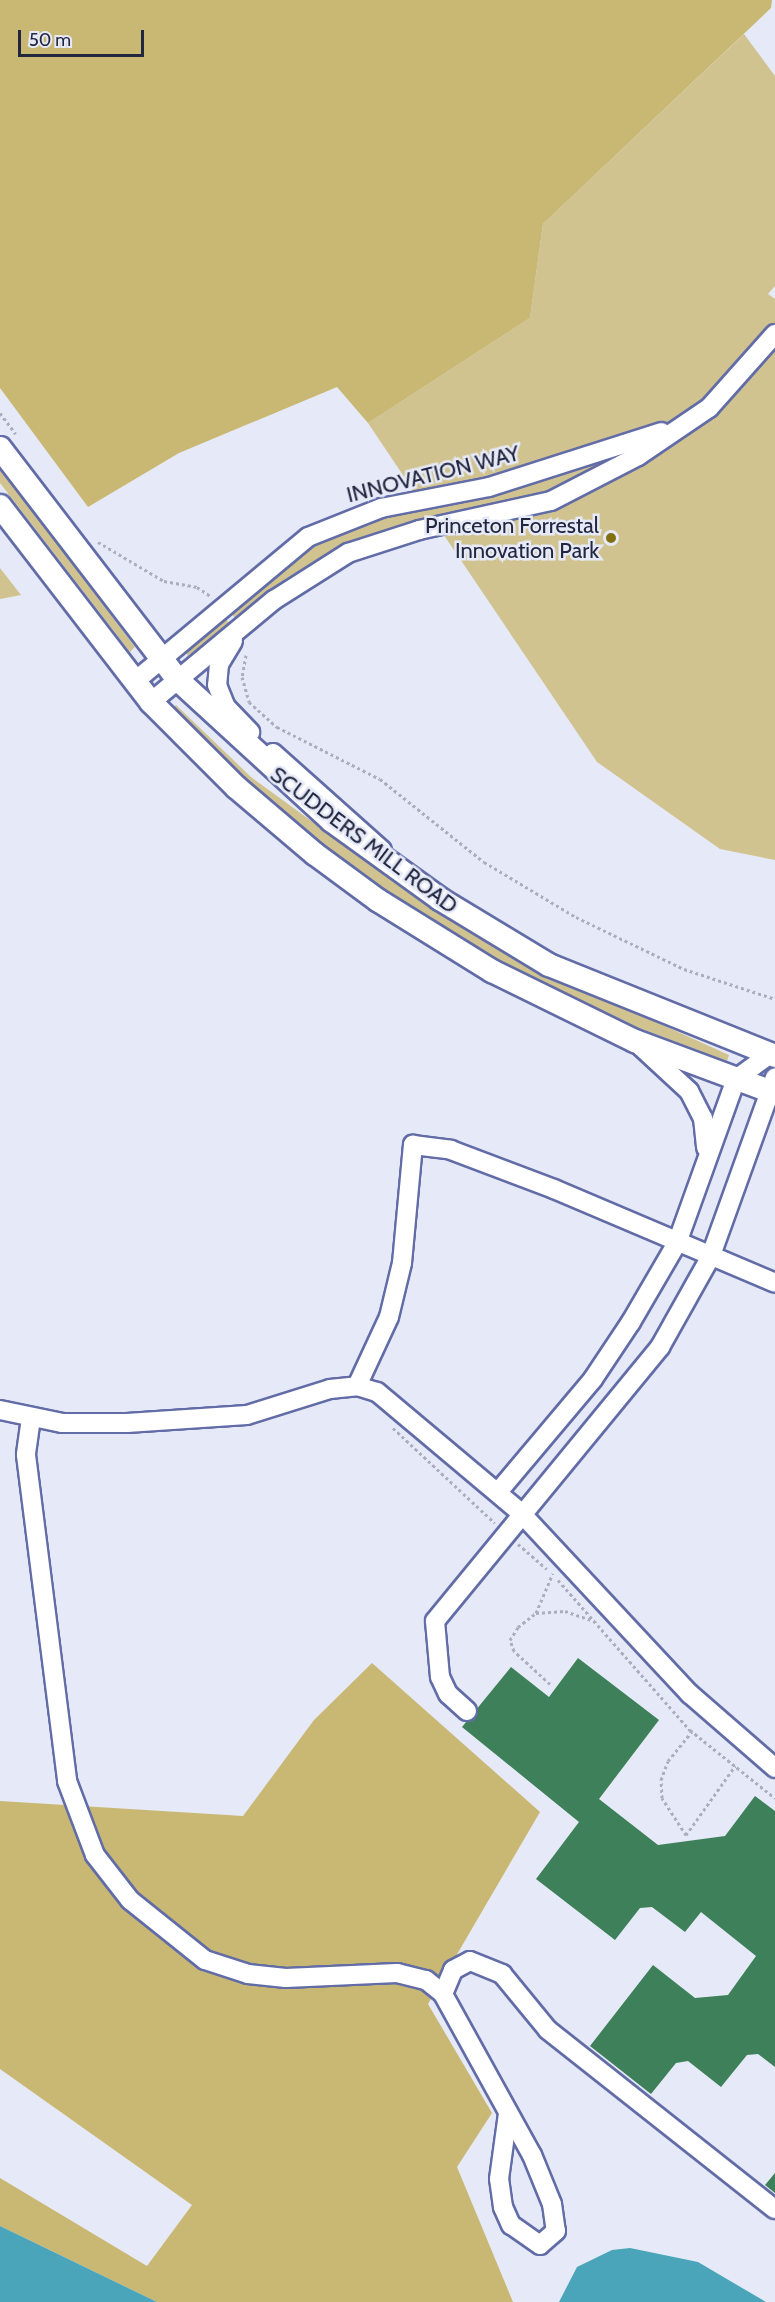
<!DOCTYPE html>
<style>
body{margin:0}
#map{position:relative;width:775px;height:2302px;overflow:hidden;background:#e6e9f7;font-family:Cabin,sans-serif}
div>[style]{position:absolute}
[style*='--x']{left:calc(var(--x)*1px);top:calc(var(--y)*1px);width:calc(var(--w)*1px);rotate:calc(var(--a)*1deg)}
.green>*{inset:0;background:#d0c390}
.forest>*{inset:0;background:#c9b873}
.water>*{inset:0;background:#4aa5ba}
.building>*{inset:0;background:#3d8059}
.path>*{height:3px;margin-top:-1.5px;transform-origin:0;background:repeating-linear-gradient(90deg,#aaaebf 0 3px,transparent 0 6px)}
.roads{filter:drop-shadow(2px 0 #626ca7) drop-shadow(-2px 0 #626ca7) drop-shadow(0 2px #626ca7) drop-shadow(0 -2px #626ca7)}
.minor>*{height:18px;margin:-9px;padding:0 9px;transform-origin:9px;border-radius:9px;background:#fff}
.major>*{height:22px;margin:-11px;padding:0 11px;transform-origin:11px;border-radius:11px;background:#fff}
.dots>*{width:16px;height:16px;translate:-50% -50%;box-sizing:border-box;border:3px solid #e6e9f7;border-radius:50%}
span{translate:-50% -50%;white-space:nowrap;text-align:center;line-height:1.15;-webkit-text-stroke:5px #e6e9f7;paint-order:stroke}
.street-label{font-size:22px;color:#22263f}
.poi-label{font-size:22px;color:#22263f}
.right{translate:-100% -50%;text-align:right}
.scale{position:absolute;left:18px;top:30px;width:126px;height:27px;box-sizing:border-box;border:3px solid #22263f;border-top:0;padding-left:8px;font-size:18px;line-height:21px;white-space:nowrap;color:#22263f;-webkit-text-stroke:4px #e6e9f7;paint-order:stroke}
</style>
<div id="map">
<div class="green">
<div style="clip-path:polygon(744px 34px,775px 76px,775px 286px,768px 294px,775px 299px,775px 860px,720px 849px,597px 762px,433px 519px,341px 546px,287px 578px,237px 620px,229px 611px,311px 548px,373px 521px,425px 508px,368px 423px,530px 318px,543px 224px)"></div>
<div style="clip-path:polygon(0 468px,135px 647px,130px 652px,0 483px)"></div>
<div style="clip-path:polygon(0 568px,21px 595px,0 599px)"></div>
<div style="clip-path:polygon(223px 616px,231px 625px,187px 656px,187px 647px)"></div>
<div style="clip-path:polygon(176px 705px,251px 777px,431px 908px,512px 957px,729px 1055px,727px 1061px,607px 1016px,472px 951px,339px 860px,226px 765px,172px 709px)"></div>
</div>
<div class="forest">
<div style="clip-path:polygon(0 0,772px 0,771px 8px,543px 224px,530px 318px,368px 423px,337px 387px,179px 453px,88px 507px,0 388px)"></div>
<div style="clip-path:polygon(372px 1663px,540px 1812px,428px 2004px,492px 2113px,457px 2167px,513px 2302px,157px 2302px,0 2226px,0 2178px,147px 2266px,192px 2205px,0 2069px,0 1801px,243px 1816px,314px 1720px)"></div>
</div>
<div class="water">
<div style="clip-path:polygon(0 2226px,157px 2302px,0 2302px)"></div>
<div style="clip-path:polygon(630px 2248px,698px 2262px,766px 2302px,559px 2302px,577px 2267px,612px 2250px)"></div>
</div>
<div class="building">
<div style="clip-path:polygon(578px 1658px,659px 1720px,599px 1799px,658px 1845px,725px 1836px,755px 1796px,775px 1811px,775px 2067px,758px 2054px,747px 2055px,721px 2087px,688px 2061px,676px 2063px,651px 2094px,590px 2046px,653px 1965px,695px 1998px,728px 1995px,756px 1956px,701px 1912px,685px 1932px,652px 1907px,640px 1908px,615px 1940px,536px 1879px,579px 1822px,462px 1727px,511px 1667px,549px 1697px)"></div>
<div style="clip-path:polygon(775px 2173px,775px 2193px,765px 2185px)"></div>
</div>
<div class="path">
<div style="--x:0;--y:413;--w:26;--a:53"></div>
<div style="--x:98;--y:542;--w:77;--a:30.6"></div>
<div style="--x:164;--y:581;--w:34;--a:10"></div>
<div style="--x:197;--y:587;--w:18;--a:34"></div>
<div style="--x:246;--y:655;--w:22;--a:100"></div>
<div style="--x:242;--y:677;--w:26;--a:74"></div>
<div style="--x:249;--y:702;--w:38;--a:42"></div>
<div style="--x:277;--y:727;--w:115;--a:26.8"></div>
<div style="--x:380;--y:779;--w:133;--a:38.6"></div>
<div style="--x:484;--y:862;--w:107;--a:30.9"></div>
<div style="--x:576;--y:917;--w:120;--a:25.7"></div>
<div style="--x:684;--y:969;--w:96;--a:18.2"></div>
<div style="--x:393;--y:1428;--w:139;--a:43"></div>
<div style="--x:518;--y:1544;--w:38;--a:41"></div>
<div style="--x:558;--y:1580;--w:200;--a:48.7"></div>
<div style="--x:690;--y:1730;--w:109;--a:38.7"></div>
<div style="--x:536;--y:1613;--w:43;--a:-67"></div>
<div style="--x:550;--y:1684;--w:49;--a:-137.5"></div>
<div style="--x:514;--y:1651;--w:12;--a:-110"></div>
<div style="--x:510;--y:1640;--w:15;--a:-58"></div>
<div style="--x:518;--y:1627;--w:23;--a:-38"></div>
<div style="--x:536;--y:1613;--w:29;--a:-4"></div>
<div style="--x:565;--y:1611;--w:28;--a:19"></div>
<div style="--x:686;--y:1835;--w:44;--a:-123"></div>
<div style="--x:662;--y:1798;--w:18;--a:-93"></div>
<div style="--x:661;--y:1780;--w:20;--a:-70"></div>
<div style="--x:668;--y:1761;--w:38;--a:-51"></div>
<div style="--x:686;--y:1835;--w:85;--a:-54.6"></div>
</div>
<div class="roads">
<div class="minor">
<div style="--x:233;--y:641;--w:27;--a:121"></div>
<div style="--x:219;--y:664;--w:21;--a:95"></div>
<div style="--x:217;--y:685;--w:24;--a:68"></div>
<div style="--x:226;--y:707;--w:35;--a:46"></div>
<div style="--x:134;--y:682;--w:226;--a:-39.8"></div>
<div style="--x:308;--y:537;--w:79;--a:-21.7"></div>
<div style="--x:381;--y:508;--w:110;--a:-11"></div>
<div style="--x:489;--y:487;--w:181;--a:-17.7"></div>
<div style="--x:151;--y:702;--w:160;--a:-39.7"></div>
<div style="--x:274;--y:600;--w:88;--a:-32.4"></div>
<div style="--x:348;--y:553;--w:75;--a:-17.9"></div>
<div style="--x:419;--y:530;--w:135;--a:-12.4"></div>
<div style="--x:551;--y:501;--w:98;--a:-27.3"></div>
<div style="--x:638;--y:456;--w:86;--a:-34.1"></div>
<div style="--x:709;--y:408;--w:99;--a:-48.3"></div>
<div style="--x:273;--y:753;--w:146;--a:41.7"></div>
<div style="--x:639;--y:1045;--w:68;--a:42.6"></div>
<div style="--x:689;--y:1091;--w:30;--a:63"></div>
<div style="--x:703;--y:1118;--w:30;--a:84"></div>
<div style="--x:357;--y:1386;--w:76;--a:-65.1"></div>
<div style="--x:389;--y:1317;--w:56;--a:-76.5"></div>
<div style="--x:402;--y:1263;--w:119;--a:-84.7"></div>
<div style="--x:413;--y:1145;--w:38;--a:7"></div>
<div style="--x:451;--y:1150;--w:110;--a:20.7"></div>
<div style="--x:554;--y:1189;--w:240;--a:23"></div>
<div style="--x:0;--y:1410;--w:63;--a:11.8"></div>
<div style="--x:62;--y:1423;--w:65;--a:0"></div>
<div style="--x:127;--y:1423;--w:120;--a:-3.8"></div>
<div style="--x:247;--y:1415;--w:87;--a:-17.4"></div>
<div style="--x:330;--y:1389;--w:27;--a:-6"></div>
<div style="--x:357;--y:1386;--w:21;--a:17"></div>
<div style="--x:377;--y:1392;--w:187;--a:40"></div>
<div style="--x:520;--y:1512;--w:249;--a:47"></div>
<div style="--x:690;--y:1694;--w:113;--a:41"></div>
<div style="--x:31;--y:1418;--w:37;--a:98"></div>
<div style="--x:26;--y:1455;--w:329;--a:82.8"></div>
<div style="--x:67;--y:1781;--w:79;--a:69.3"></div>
<div style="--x:95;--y:1855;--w:57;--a:52.1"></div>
<div style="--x:130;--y:1900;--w:96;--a:38.7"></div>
<div style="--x:205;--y:1960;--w:45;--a:18"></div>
<div style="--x:248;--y:1974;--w:38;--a:6"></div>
<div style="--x:286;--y:1978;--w:111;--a:-2.6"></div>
<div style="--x:397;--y:1973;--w:30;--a:14"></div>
<div style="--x:426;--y:1980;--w:22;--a:39"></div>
<div style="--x:443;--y:1994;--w:184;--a:61.1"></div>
<div style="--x:532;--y:2155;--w:53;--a:67.8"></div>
<div style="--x:552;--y:2204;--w:27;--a:82"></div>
<div style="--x:556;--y:2231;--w:21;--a:139"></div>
<div style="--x:540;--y:2245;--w:35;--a:-145"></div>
<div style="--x:511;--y:2225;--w:20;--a:-114"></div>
<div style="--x:503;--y:2207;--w:28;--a:-98"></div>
<div style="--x:499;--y:2179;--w:67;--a:-82.2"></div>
<div style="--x:498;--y:1492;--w:148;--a:-49.9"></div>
<div style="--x:593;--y:1379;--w:69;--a:-56.3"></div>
<div style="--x:631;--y:1322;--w:91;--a:-59.8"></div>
<div style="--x:677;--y:1243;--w:174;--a:-70.2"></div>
<div style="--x:736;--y:1079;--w:42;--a:-36.3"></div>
<div style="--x:467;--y:1711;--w:25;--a:-138"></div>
<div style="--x:448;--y:1694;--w:19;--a:-115"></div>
<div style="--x:440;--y:1677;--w:56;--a:-95.1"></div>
<div style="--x:435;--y:1621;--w:355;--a:-50.6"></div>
<div style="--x:660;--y:1347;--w:102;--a:-60.7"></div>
<div style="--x:710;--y:1258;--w:192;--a:-70.2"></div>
<div style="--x:443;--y:1994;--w:26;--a:-67"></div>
<div style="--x:453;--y:1970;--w:19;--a:-28"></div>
<div style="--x:470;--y:1961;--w:35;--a:22"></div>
<div style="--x:502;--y:1974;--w:72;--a:50.6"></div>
<div style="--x:548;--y:2030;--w:289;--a:38.3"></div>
</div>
<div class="major">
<div style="--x:0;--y:448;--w:291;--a:52.5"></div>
<div style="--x:177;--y:679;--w:210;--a:42.5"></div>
<div style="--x:332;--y:821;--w:133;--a:35.8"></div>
<div style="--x:440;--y:899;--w:127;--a:31.2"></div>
<div style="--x:549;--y:965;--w:244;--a:21.9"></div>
<div style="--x:0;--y:506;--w:247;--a:52.4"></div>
<div style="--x:151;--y:702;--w:120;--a:45"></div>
<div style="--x:236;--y:787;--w:104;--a:40.3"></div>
<div style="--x:315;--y:854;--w:79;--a:36.3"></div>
<div style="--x:379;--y:901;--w:133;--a:31.8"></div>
<div style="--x:492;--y:971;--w:159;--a:26.1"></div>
<div style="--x:635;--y:1041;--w:149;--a:20.4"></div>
</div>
</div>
<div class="dots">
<div style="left:611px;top:538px;background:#846f0f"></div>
</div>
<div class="street-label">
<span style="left:433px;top:474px;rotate:-14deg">INNOVATION WAY</span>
<span style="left:364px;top:840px;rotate:37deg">SCUDDERS MILL ROAD</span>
</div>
<div class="poi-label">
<span class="right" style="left:599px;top:538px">Princeton Forrestal<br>Innovation Park</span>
</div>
<div class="scale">50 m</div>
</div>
